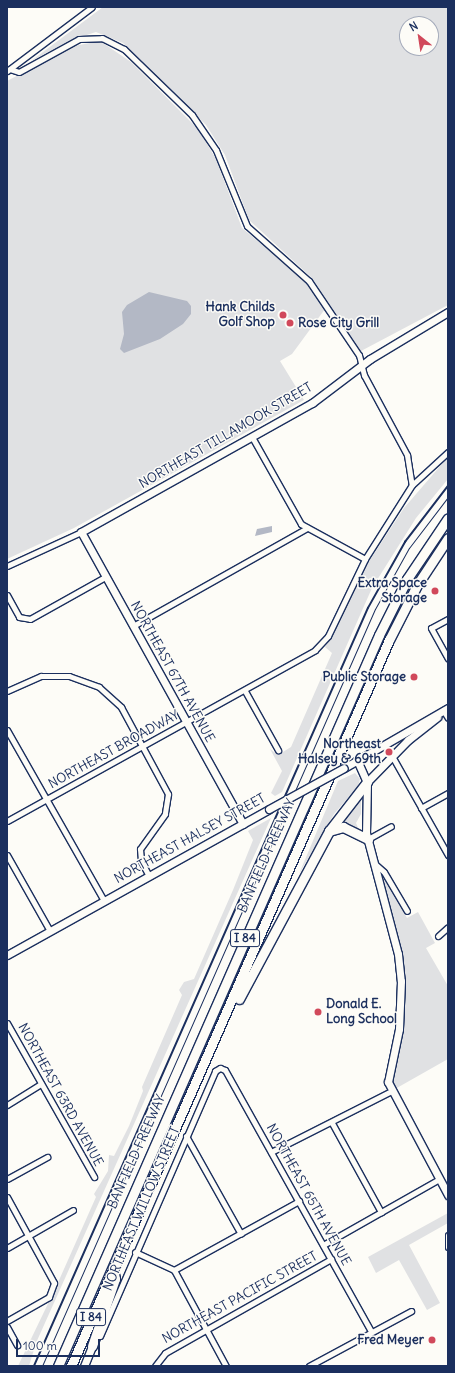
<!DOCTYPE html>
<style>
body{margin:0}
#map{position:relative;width:455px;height:1373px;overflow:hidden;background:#fdfcf7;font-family:Delius,sans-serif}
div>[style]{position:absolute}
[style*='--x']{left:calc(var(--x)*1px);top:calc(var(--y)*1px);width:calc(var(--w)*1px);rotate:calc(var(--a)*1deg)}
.green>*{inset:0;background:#e0e1e3}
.water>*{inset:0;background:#b3b8c5}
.roads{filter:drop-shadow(1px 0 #1b2f5e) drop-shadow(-1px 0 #1b2f5e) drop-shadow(0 1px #1b2f5e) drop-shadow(0 -1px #1b2f5e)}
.street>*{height:5px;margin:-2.5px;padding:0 2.5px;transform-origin:2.5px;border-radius:2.5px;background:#fdfcf7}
.secondary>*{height:7px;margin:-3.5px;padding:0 3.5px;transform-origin:3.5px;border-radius:3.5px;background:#fdfcf7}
.highway>*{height:9px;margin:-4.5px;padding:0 4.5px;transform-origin:4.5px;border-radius:4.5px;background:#fdfcf7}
.tram>*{height:1px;margin:-0.5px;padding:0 0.5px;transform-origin:0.5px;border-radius:0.5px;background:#1b2f5e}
.rail>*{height:1.5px;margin:-0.75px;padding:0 0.75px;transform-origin:0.75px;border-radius:0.75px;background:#1b2f5e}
.bridges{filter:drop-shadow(1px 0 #1b2f5e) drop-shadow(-1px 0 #1b2f5e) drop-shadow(0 1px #1b2f5e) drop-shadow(0 -1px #1b2f5e)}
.secondary-bridge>*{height:7px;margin:-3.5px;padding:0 3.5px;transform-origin:3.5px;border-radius:3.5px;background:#fdfcf7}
.dots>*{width:11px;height:11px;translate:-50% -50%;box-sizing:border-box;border:2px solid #fdfcf7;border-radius:50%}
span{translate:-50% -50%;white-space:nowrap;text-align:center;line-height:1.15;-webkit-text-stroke:3px #fdfcf7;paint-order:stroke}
.shield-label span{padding:1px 3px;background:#fdfcf7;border:1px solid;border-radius:3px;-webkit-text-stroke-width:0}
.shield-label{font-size:12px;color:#1b2f5e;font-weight:700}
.poi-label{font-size:13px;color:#1b2f5e;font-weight:700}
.right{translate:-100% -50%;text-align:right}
.left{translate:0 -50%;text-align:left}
.street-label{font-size:13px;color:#1b2f5e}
.frame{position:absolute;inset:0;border:8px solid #1b2f5e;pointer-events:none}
.north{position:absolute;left:399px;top:16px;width:40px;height:40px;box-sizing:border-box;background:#fdfcf7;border:1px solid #a3aaba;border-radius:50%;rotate:330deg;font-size:11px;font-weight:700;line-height:16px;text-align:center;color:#1b2f5e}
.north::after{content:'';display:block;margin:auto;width:14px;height:18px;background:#d1495b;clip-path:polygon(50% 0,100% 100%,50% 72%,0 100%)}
.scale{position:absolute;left:16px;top:1339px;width:84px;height:18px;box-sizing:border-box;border:2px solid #1b2f5e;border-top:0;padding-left:5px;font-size:12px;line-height:14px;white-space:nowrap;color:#1b2f5e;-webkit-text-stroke:3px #fdfcf7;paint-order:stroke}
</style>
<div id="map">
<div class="green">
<div style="clip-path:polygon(evenodd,103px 7px,448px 7px,448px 305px,361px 351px,312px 278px,249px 220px,225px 155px,206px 125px,123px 43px,96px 32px,71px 40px,31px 61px,103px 7px,407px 24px,431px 24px,431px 48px,407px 48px,407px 24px)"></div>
<div style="clip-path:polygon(100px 41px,131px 62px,198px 129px,216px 159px,242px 228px,303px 279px,325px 309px,292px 354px,280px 361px,304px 400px,74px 528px,7px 559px,7px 81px,74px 46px)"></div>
<div style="clip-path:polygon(448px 457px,448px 479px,416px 518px,372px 588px,282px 792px,275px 796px,271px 793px,282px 771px,270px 749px,278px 755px,291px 747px,332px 653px,325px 647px,366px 566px,404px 508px)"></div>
<div style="clip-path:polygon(355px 773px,360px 779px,358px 786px,334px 814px,299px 874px,338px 781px)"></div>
<div style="clip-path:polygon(361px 796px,361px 814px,356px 823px,359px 830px,347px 824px,337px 825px)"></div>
<div style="clip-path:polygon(271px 818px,36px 1343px,29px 1366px,18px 1366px,56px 1287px,96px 1197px,94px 1194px,108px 1171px,109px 1155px,114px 1156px,129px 1126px,143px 1091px,142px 1087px,182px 995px,179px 990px,184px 982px,194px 979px,233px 890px,253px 840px,248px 831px)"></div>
<div style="clip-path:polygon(380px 873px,407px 918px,418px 912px,435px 943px,426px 948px,448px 986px,448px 1059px,395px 1089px,392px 1080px,404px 1027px,406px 978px)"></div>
<div style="clip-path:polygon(448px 1213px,448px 1223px,409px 1245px,440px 1303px,427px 1310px,399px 1260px,376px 1273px,368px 1257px)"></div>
</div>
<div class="water">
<div style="clip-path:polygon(149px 292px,187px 301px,191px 306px,191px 314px,183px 324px,160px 339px,124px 353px,120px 349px,124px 334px,122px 312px,127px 305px)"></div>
<div style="clip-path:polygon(272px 526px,272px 532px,255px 536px,257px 529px)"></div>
</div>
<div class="roads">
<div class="street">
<div style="--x:10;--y:69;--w:9;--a:18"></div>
<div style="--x:19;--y:72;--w:68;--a:-28.8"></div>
<div style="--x:79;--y:39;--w:23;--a:-2"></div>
<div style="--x:102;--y:38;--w:25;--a:27"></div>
<div style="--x:124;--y:49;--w:95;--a:44.1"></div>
<div style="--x:192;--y:115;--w:42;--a:55.6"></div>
<div style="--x:216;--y:150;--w:82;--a:67.8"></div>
<div style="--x:247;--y:226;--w:83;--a:41.6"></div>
<div style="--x:309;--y:281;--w:89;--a:56"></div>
<div style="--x:359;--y:355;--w:21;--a:76"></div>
<div style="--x:364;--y:375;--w:91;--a:61.7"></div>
<div style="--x:407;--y:455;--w:30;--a:81"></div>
<div style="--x:7;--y:71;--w:106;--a:-37"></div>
<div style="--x:252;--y:437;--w:100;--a:60.6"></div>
<div style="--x:301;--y:524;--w:73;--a:28.7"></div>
<div style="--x:7;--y:566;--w:81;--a:-24.7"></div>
<div style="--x:7;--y:595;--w:25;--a:61"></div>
<div style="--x:19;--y:617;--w:11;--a:10"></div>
<div style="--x:30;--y:619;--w:86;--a:-29.2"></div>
<div style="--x:448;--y:619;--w:19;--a:152"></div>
<div style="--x:431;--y:628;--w:35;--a:61"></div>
<div style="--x:133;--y:626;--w:200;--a:-29.4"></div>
<div style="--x:7;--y:691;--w:37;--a:-24"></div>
<div style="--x:41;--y:676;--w:28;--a:0"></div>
<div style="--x:69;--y:676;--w:32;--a:20"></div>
<div style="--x:99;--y:687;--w:30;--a:42"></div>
<div style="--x:121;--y:707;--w:99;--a:61.6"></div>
<div style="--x:168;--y:794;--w:20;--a:99"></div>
<div style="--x:165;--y:814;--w:43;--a:125.5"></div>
<div style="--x:140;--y:849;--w:12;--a:85"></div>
<div style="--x:141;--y:861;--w:17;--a:62"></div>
<div style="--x:245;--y:691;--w:68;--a:60.8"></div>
<div style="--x:443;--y:710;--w:9;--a:58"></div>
<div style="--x:7;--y:730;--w:197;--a:60.4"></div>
<div style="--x:392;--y:756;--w:114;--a:60.5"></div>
<div style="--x:421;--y:808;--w:31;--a:-29"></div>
<div style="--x:7;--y:821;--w:352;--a:-29"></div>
<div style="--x:315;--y:650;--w:19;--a:-47"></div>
<div style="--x:328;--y:636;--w:85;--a:-64.3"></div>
<div style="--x:365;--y:559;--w:88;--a:-57.6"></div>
<div style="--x:412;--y:485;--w:49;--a:-42.5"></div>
<div style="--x:368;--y:839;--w:26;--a:-29"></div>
<div style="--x:7;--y:855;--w:87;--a:60.5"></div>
<div style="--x:374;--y:863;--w:13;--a:42"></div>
<div style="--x:384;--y:872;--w:45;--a:59.5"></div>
<div style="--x:438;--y:936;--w:13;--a:-42"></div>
<div style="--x:7;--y:1023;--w:177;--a:60.5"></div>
<div style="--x:7;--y:1105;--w:40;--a:-32"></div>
<div style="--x:332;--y:1123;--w:102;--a:61.2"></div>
<div style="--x:186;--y:1136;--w:112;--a:60.7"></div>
<div style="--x:271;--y:1152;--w:135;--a:-26.9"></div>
<div style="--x:7;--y:1179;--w:46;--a:-28.8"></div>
<div style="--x:7;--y:1197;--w:98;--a:61.3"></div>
<div style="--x:54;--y:1283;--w:15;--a:110"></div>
<div style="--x:49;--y:1297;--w:48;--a:150.3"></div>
<div style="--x:448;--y:1235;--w:12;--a:90"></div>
<div style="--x:323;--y:1245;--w:133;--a:-29.6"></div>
<div style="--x:7;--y:1248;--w:76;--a:-29.9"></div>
<div style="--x:135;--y:1252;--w:43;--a:24.8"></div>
<div style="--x:174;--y:1270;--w:109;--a:61.6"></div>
<div style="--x:174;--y:1270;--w:143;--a:-28.9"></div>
<div style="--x:7;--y:1327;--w:21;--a:61"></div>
<div style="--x:100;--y:1336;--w:289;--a:-66.5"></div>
<div style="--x:215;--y:1071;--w:6;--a:-31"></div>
<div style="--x:220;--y:1068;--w:5;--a:22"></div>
<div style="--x:225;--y:1070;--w:299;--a:60.8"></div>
<div style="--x:155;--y:1366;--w:16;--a:-52"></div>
<div style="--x:165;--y:1353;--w:191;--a:-29.5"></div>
<div style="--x:309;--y:1366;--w:116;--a:-28.3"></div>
</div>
<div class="secondary">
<div style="--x:357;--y:760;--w:24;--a:66"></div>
<div style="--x:367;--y:782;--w:51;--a:91.1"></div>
<div style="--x:366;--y:833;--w:125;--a:75.2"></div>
<div style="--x:398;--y:954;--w:27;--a:84"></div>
<div style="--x:401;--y:981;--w:48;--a:92.4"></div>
<div style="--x:399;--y:1029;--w:54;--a:101.7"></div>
<div style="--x:388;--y:1082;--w:128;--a:62"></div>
<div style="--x:344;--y:768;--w:120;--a:-30"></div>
<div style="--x:367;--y:782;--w:59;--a:-45.7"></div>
<div style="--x:408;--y:740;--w:37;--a:-38"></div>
<div style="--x:243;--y:824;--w:334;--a:-119"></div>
<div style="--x:81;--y:532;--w:265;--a:-29.2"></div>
<div style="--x:312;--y:403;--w:73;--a:-37.2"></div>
<div style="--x:370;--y:359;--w:91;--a:-31.1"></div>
<div style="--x:7;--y:955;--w:300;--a:-29.1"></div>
<div style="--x:84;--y:1366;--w:22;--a:-68"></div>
</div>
<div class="highway">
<div style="--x:329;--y:831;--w:15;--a:-16"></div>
<div style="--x:343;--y:827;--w:28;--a:26"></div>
<div style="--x:239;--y:999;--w:191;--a:-61.8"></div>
<div style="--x:329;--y:831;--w:62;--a:-52.2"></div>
<div style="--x:92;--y:1346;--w:71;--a:-71.1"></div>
<div style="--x:115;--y:1279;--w:11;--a:-100"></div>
<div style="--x:58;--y:1366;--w:798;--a:-66.29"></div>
<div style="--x:379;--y:635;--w:63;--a:-63.4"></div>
<div style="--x:407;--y:579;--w:73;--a:-56.1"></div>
<div style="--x:71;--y:1366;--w:793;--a:-66.35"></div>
<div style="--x:389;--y:640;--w:62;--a:-63"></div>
<div style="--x:417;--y:585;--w:56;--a:-56.6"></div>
</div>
</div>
<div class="tram">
<div style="--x:42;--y:1366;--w:827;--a:-66.26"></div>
<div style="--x:375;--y:609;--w:70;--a:-60.9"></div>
<div style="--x:409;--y:548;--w:64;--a:-52.6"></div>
</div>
<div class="rail">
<div style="--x:34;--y:1366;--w:828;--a:-66.22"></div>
<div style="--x:368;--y:608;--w:76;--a:-60.7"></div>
<div style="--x:405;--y:542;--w:71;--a:-52.5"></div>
</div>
<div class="bridges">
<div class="secondary-bridge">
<div style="--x:269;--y:809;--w:85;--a:-28.7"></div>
</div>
</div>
<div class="dots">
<div style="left:283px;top:315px;background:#d1495b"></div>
<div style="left:290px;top:323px;background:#d1495b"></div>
<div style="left:435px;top:591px;background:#d1495b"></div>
<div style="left:414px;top:677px;background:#d1495b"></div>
<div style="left:389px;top:752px;background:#d1495b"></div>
<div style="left:318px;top:1012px;background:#d1495b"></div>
<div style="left:432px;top:1340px;background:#d1495b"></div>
</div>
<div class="shield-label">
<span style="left:245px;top:938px">I 84</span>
<span style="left:91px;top:1317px">I 84</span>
</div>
<div class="poi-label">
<span class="right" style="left:275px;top:315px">Hank Childs<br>Golf Shop</span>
<span class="left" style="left:298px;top:323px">Rose City Grill</span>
<span class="right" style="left:427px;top:591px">Extra Space<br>Storage</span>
<span class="right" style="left:406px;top:677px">Public Storage</span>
<span class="right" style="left:381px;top:752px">Northeast<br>Halsey &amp; 69th</span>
<span class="left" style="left:326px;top:1012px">Donald E.<br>Long School</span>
<span class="right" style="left:424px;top:1340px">Fred Meyer</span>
</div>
<div class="street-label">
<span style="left:226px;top:436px;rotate:-30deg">NORTHEAST TILLAMOOK STREET</span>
<span style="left:172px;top:672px;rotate:61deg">NORTHEAST 67TH AVENUE</span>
<span style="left:114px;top:750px;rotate:-29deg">NORTHEAST BROADWAY</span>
<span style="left:190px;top:839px;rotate:-29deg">NORTHEAST HALSEY STREET</span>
<span style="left:267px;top:856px;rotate:-66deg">BANFIELD FREEWAY</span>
<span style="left:60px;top:1095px;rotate:61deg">NORTHEAST 63RD AVENUE</span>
<span style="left:137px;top:1152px;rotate:-66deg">BANFIELD FREEWAY</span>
<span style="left:308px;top:1195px;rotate:61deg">NORTHEAST 65TH AVENUE</span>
<span style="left:142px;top:1209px;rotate:-67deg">NORTHEAST WILLOW STREET</span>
<span style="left:240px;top:1298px;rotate:-29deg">NORTHEAST PACIFIC STREET</span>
</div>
<div class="frame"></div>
<div class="north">N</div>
<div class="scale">100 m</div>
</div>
